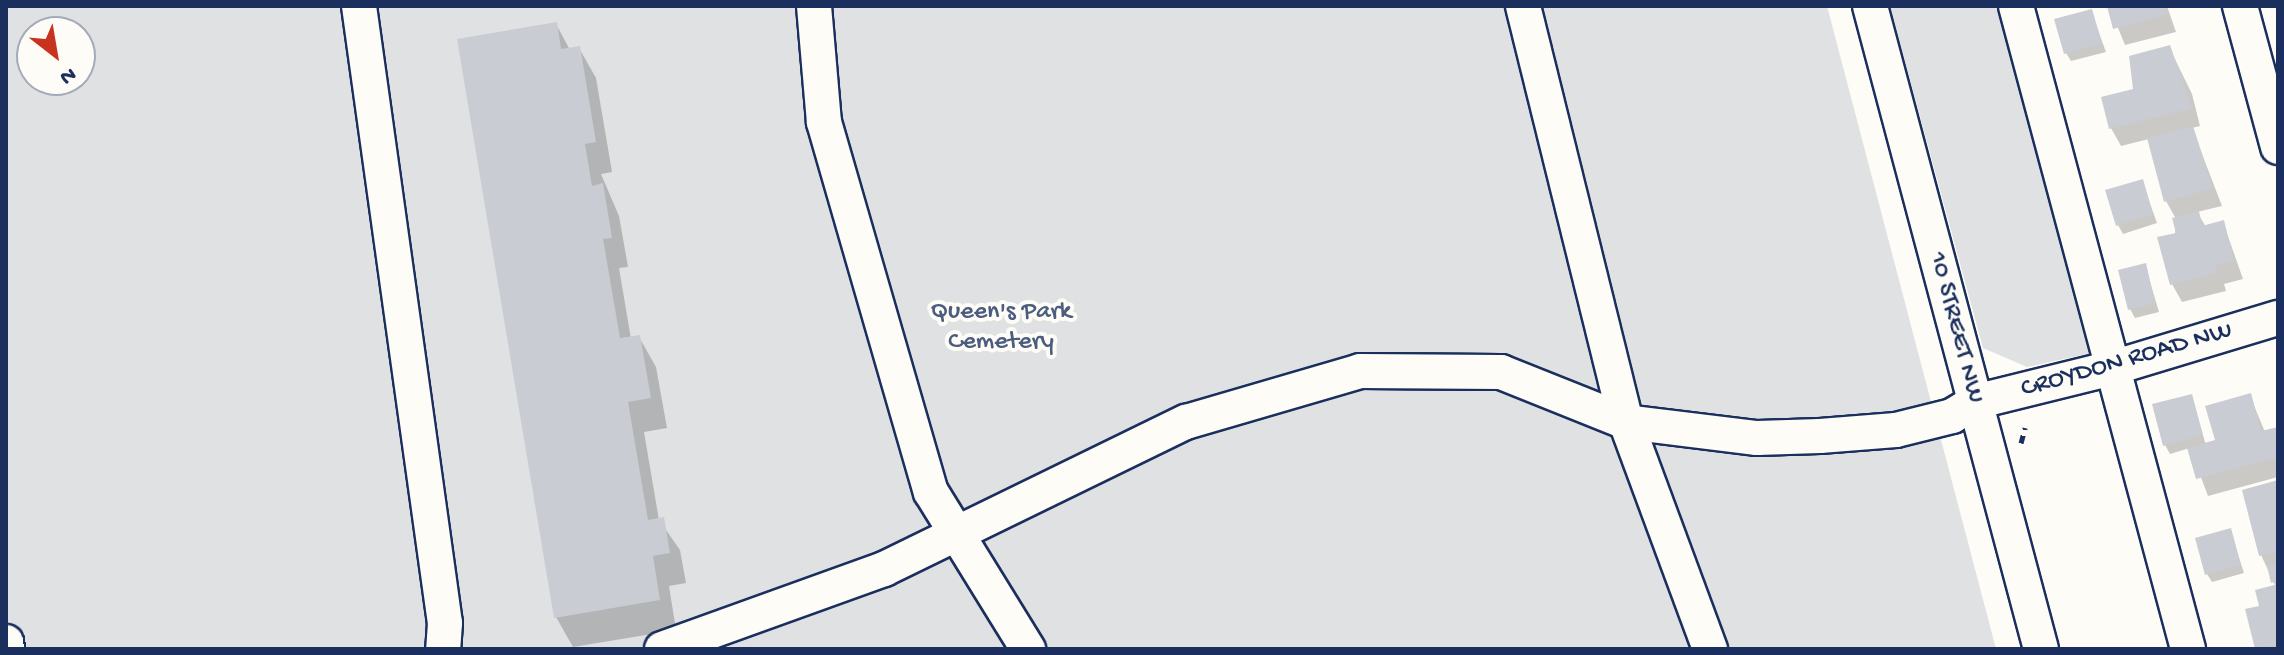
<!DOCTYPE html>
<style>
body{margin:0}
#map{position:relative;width:2284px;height:655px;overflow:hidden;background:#fdfcf7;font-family:"Gochi Hand",sans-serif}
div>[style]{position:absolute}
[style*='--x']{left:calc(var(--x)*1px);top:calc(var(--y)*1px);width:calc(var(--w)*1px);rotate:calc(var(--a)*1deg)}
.green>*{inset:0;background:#e0e1e3}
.shadow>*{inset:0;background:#0003}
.building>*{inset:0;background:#c9ccd3}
.path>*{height:5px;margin-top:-2.5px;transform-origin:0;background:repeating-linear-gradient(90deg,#1b2f5e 0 8px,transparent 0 14px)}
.roads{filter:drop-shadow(2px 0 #1b2f5e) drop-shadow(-2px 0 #1b2f5e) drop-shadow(0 2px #1b2f5e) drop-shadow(0 -2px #1b2f5e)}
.minor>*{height:34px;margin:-17px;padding:0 17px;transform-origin:17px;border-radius:17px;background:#fdfcf7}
span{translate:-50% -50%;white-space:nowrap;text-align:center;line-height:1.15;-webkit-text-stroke:8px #fdfcf7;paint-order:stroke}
.park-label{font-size:26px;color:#4c5c7f}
.street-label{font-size:26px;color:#1b2f5e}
.frame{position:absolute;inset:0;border:8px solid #1b2f5e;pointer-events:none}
.north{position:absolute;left:16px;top:16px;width:80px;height:80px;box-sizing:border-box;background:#fdfcf7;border:2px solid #a3aaba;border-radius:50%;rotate:149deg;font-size:22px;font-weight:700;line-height:32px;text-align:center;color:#1b2f5e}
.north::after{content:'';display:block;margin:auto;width:28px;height:36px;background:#c8321e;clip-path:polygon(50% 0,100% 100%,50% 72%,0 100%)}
</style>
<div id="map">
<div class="green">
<div style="clip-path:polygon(evenodd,6px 6px,1827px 6px,1996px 649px,6px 649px,6px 6px,32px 32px,80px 32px,80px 80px,32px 80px,32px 32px)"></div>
<div style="clip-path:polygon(1890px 6px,1997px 6px,2091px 353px,2027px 367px,1983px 348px)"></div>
</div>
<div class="shadow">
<div style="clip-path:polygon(2109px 6px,2167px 6px,2176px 32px,2125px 45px)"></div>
<div style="clip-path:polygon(2091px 11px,2106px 52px,2071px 61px,2066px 53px)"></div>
<div style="clip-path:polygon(556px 24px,570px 50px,579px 48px,596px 78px,612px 172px,601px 174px,619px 216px,628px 267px,619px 268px,631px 339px,639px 337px,656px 367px,667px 428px,644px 432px,659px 520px,680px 550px,686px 583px,669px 586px,676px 630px,573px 647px,556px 617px)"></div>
<div style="clip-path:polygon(2169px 47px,2192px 94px,2200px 126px,2192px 128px,2222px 206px,2197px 212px,2206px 227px,2223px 222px,2243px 279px,2224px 284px,2226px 291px,2182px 302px,2172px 284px,2176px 219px,2166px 201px,2149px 139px,2121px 146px,2111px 128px)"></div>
<div style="clip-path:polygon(2142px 181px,2157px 223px,2123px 234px,2118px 225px)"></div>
<div style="clip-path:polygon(2145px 265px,2159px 312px,2135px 318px,2130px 309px)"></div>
<div style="clip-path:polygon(2191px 396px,2206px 445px,2217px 442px,2250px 396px,2265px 432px,2278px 429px,2278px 477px,2208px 496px,2190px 448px,2170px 454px,2165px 445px)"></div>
<div style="clip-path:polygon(2278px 483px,2278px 649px,2257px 649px,2247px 610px,2261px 607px,2276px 587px,2261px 555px)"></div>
<div style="clip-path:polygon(2230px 530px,2244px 573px,2212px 582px,2207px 574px)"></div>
</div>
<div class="building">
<div style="clip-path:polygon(2107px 6px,2166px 6px,2168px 14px,2113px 29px)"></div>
<div style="clip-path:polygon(2092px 9px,2102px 43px,2064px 54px,2054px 19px)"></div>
<div style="clip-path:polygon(557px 22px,561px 49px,580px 46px,596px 142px,585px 144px,592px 186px,603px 183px,612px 238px,603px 239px,620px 338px,640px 335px,651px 398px,628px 402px,648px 520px,664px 517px,670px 553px,653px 556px,660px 600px,554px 618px,457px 39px)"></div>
<div style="clip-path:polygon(2170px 45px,2192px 108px,2109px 129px,2101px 97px,2133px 89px,2129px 56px)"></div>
<div style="clip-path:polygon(2193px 126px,2213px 188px,2164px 202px,2147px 138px)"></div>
<div style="clip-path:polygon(2143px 179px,2153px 214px,2116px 226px,2105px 190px)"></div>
<div style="clip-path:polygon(2199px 211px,2202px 226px,2224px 220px,2234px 261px,2215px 266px,2217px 273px,2170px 285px,2157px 237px,2176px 233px,2172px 218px)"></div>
<div style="clip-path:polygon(2146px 263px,2155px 303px,2128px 310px,2118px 270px)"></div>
<div style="clip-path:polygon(2251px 393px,2261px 431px,2278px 427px,2278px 457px,2196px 479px,2187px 448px,2215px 440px,2205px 406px)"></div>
<div style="clip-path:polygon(2192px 394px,2203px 435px,2163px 446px,2152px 404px)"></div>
<div style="clip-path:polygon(2278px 480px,2278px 551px,2259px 556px,2242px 490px)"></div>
<div style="clip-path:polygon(2231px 528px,2241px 565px,2205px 575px,2195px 538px)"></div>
<div style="clip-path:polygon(2278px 563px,2278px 581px,2271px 583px,2267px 566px)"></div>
<div style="clip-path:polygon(2278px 584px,2278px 645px,2255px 649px,2245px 609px,2259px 606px,2255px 590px)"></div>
</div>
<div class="path">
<div style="--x:2021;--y:443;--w:16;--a:-75"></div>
</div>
<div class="roads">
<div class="minor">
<div style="--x:359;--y:6;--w:623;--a:82.07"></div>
<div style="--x:445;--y:623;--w:26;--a:94"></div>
<div style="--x:814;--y:6;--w:116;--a:85.1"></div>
<div style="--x:824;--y:122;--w:385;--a:73.9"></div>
<div style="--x:931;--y:492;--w:185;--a:58.3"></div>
<div style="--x:1523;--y:6;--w:429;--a:76.1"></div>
<div style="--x:1626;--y:422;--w:242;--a:69.7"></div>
<div style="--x:1870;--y:6;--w:665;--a:75.11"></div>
<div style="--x:2016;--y:6;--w:666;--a:75.02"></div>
<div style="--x:2240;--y:6;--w:146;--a:74.9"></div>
<div style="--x:6;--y:642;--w:7;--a:82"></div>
<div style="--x:662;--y:649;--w:236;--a:-19.8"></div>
<div style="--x:884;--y:569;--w:336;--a:-26"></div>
<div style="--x:1186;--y:422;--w:181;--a:-16.3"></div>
<div style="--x:1360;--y:371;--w:141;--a:0.4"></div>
<div style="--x:1501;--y:372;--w:135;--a:21.8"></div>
<div style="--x:1626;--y:422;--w:132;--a:7"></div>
<div style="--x:1757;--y:438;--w:63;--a:-1.8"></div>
<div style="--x:1820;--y:436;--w:76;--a:-4.5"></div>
<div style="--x:1896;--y:430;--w:58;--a:-14"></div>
<div style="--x:1952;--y:416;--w:27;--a:-31"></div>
<div style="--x:1975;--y:402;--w:141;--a:-13.9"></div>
<div style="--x:2112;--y:368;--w:173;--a:-16.8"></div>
</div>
</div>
<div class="park-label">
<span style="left:1001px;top:328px">Queen's Park<br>Cemetery</span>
</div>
<div class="street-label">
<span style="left:1955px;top:328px;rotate:75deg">10 STREET NW</span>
<span style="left:2127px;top:361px;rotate:-16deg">CROYDON ROAD NW</span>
</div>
<div class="frame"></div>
<div class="north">N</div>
</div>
